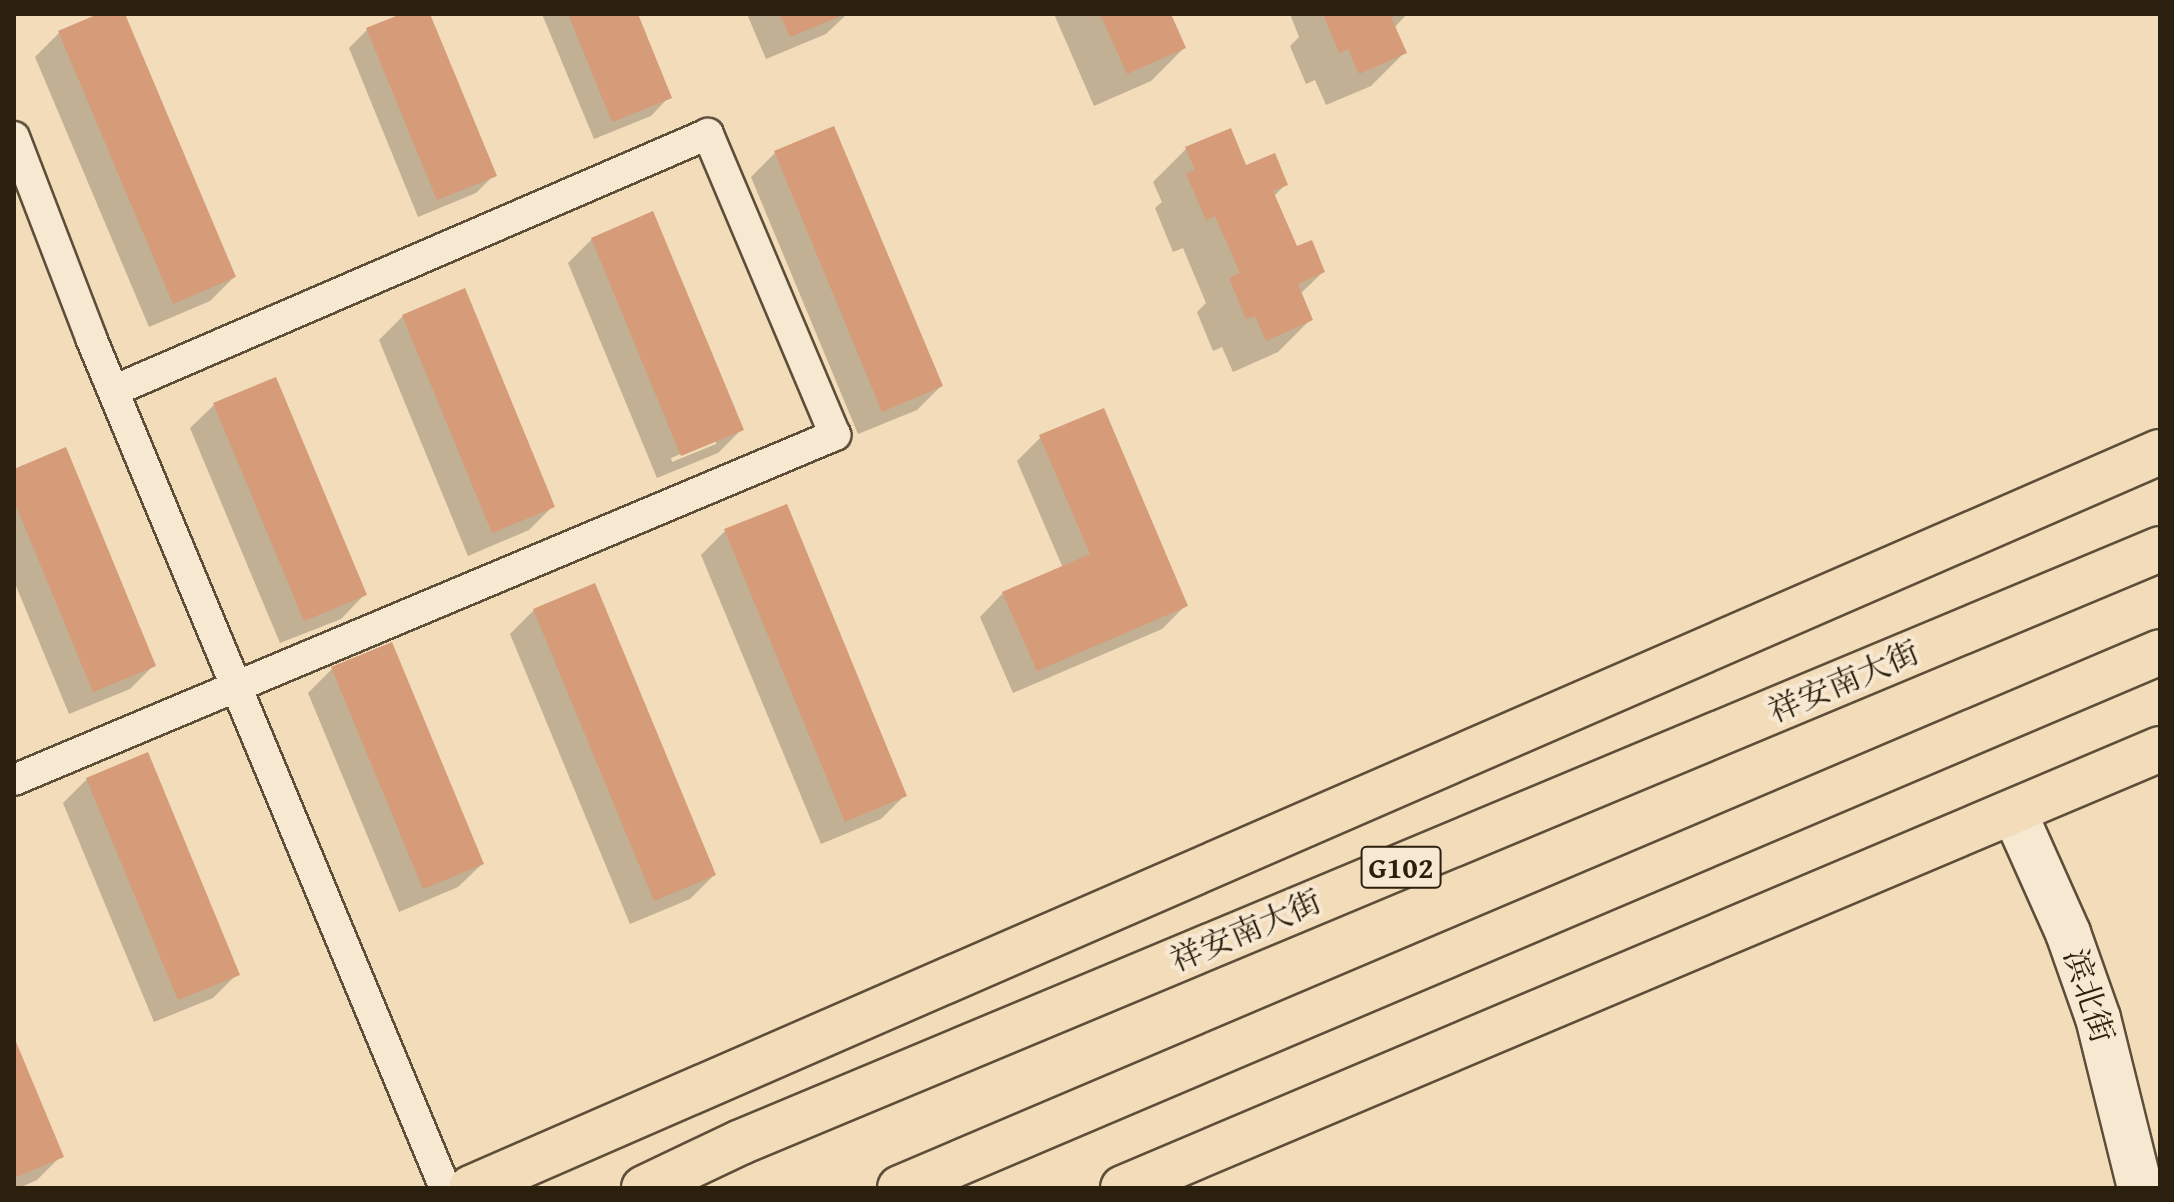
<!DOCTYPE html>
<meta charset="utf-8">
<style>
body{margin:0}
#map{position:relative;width:2174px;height:1202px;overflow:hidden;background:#f2dcb9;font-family:"Gentium Book Plus","Noto Serif SC",serif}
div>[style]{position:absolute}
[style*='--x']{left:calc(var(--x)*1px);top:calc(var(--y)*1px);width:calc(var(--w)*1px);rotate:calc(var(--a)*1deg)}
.shadow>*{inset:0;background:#0003}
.building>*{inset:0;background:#d69b78}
.roads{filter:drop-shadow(2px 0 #5d4e38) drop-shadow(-2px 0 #5d4e38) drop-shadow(0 2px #5d4e38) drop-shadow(0 -2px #5d4e38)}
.street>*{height:30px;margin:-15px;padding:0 15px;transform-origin:15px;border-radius:15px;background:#f7e8d2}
.secondary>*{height:44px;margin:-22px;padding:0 22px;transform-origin:22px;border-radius:22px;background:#f7e8d2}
.highway>*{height:44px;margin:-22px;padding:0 22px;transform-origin:22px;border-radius:22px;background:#f2dcb9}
span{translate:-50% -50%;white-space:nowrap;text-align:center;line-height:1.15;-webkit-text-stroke:8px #f7e8d2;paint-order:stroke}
.shield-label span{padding:2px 6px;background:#f7e8d2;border:2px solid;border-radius:6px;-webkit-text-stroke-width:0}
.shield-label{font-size:30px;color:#2b1f0d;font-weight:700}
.street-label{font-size:32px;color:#2b1f0d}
.frame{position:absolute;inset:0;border:16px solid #2b1f0d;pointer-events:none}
</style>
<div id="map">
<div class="shadow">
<div style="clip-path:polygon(103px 14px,123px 14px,234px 277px,210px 301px,149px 327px,35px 57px,59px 33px)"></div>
<div style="clip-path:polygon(406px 14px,428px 14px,494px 175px,476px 193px,418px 217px,349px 48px,367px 30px)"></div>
<div style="clip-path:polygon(542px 14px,635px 14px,669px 97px,651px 116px,594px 139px)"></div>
<div style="clip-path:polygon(747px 14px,847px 14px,826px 34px,766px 59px)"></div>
<div style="clip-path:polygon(1054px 14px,1169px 14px,1184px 48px,1151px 81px,1094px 106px)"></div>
<div style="clip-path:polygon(1290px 14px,1407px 14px,1394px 28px,1404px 53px,1371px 86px,1326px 105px,1315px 80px,1306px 84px,1290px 46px,1299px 37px)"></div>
<div style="clip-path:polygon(1186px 149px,1286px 184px,1274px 196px,1296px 249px,1323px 272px,1300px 294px,1311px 319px,1278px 352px,1233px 372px,1222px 347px,1213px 351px,1197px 312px,1206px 303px,1183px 248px,1173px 252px,1155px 208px,1162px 202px,1153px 182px)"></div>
<div style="clip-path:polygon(775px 153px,941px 386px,917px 410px,858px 434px,751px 177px)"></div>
<div style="clip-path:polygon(evenodd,592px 239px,742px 429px,718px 453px,657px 478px,568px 263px,592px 239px,716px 439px,716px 444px,672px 462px,671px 458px,716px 439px)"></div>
<div style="clip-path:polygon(403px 316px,553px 506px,529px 530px,468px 556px,379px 340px)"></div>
<div style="clip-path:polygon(214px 405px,364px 595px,341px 619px,280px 643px,190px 428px)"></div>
<div style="clip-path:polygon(1041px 437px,1186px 605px,1162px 629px,1013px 693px,980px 617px,1003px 593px,1063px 568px,1017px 461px)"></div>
<div style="clip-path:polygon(14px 471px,154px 665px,130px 689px,69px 714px,14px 581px)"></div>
<div style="clip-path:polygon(785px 506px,905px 795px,881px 819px,821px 844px,701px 555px,725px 531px)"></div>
<div style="clip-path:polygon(534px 610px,714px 875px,690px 899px,630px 924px,510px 634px)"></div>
<div style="clip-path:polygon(332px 669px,482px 864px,458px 887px,399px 912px,308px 693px)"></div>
<div style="clip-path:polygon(87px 779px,237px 974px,213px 998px,154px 1022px,63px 803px)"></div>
<div style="clip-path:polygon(14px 1042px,61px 1156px,37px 1180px,19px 1188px,14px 1188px)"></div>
</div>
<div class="building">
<div style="clip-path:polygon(98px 14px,125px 14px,236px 277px,173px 304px,58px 31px)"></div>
<div style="clip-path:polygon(401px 14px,430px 14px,497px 176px,437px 200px,366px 28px)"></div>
<div style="clip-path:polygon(568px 14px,638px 14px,672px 98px,612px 122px)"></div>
<div style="clip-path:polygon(780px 14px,845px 14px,790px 37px)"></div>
<div style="clip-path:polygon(1100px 14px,1171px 14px,1186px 48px,1127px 74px)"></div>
<div style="clip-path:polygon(1323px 14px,1399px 14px,1391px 17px,1407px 53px,1359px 74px,1348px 49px,1339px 53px)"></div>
<div style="clip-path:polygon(834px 126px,943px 386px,882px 412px,774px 151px)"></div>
<div style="clip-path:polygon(1231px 128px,1246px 165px,1275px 153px,1288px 185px,1273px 191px,1297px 246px,1312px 240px,1325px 272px,1298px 284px,1313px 320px,1266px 341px,1255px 316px,1246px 319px,1229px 278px,1240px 273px,1215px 216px,1206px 220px,1186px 174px,1195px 170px,1185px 147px)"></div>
<div style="clip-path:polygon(653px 211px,744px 430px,681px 456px,591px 238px)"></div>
<div style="clip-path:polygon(465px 288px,555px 507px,492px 533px,402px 315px)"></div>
<div style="clip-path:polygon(276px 377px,367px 595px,304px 621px,213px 403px)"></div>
<div style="clip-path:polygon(1104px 408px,1188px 606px,1037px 671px,1002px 592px,1090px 554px,1039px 435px)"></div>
<div style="clip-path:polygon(66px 447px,156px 666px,93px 692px,14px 501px,14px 469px)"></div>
<div style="clip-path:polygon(787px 504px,907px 796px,845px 822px,724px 529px)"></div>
<div style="clip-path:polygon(595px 583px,716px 875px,654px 901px,533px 609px)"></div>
<div style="clip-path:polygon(392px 642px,484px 864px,423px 889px,331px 667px)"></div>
<div style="clip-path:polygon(148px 752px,240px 975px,178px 1000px,86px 778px)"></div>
<div style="clip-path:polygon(14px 1037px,64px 1157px,14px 1178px)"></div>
</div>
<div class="roads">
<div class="street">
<div style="--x:14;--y:137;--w:215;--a:69"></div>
<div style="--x:91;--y:338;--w:921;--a:67.39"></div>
<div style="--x:14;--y:780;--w:891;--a:-22.79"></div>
<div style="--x:835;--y:435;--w:327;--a:-112.9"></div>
<div style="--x:708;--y:134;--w:648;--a:156.64"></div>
</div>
<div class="secondary">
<div style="--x:2014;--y:812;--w:133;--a:65.9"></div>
<div style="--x:2068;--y:933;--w:90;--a:70.6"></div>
<div style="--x:2098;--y:1018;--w:175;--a:76.1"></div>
</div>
<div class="highway">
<div style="--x:471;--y:1188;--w:1842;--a:-23.55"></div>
<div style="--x:644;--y:1188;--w:107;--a:-25.4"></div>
<div style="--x:741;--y:1142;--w:1538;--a:-22.68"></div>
<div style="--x:900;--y:1188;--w:1369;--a:-23.04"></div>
<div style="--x:1123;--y:1188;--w:1126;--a:-22.94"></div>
</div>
</div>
<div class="shield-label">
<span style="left:1401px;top:867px">G102</span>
</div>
<div class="street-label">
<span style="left:1844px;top:682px;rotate:-23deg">祥安南大街</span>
<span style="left:1246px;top:931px;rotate:-23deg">祥安南大街</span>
<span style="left:2089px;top:996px;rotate:72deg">滨北街</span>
</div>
<div class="frame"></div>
</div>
